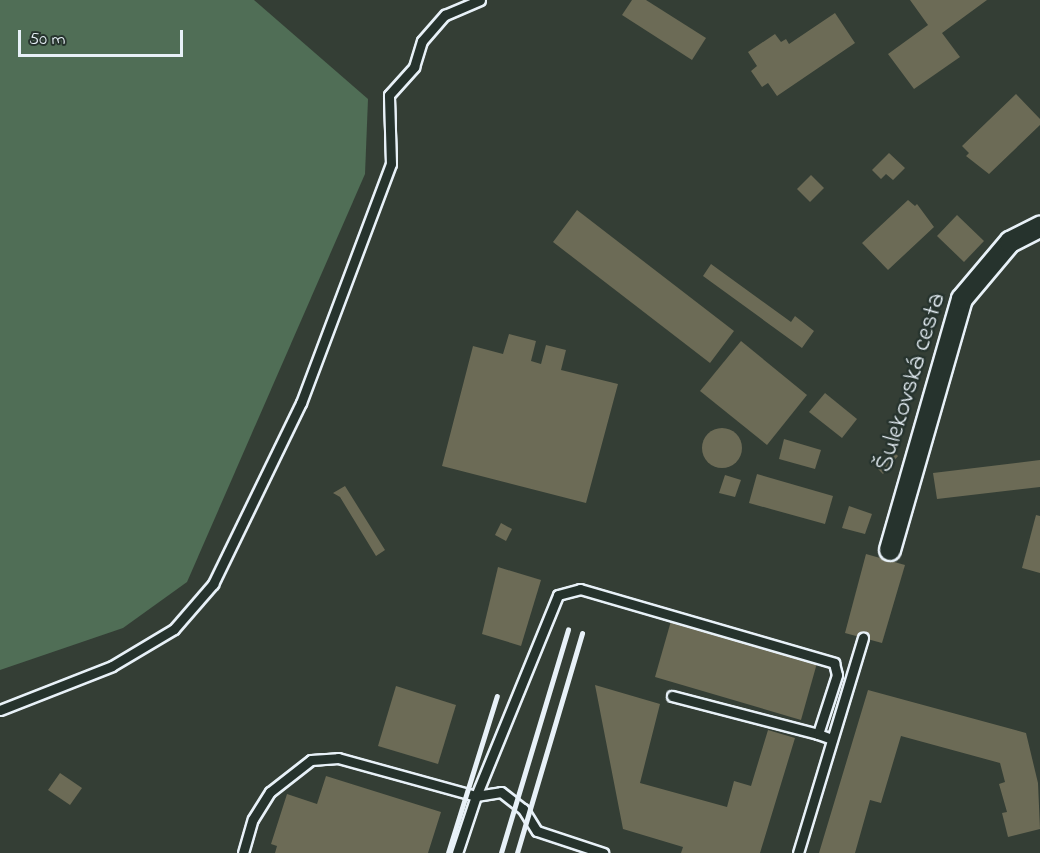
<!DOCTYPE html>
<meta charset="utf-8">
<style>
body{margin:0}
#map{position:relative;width:1040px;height:853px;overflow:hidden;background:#343e35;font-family:"Indie Flower",sans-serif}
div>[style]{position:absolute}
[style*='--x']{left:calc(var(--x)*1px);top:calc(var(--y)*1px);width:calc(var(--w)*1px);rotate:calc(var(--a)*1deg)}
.green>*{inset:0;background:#506e56}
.building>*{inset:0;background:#6c6b56}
.round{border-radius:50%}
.roads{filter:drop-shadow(2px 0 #e8f1f8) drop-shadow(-2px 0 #e8f1f8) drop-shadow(0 2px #e8f1f8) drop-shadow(0 -2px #e8f1f8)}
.service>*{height:9px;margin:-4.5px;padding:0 4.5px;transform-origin:4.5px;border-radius:4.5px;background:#26332d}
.minor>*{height:20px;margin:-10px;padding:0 10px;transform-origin:10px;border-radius:10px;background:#26332d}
.rail>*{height:4.5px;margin:-2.25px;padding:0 2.25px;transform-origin:2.25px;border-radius:2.25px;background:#e8f1f8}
span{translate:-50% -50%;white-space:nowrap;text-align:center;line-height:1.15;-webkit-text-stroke:5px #26332d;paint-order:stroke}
.street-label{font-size:26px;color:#e8f1f8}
.scale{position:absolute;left:18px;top:30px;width:165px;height:27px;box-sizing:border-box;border:3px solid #e8f1f8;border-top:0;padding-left:8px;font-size:18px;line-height:21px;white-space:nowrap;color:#e8f1f8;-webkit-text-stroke:4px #26332d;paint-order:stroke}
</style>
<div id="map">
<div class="green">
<div style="clip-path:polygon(0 0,254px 0,368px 99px,365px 174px,187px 582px,123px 628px,0 670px)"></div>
</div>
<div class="building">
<div style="clip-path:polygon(632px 0,646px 0,706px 38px,692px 60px,622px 15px)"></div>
<div style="clip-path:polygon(910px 0,987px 0,942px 33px,960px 57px,914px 89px,888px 54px,928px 25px)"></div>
<div style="clip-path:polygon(835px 13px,855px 43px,777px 96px,768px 83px,762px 87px,751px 71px,757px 66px,748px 52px,775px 34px,781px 42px,786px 39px,789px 44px)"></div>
<div style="clip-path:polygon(1016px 94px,1040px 119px,1040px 125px,989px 174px,966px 156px,969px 153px,962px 146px)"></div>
<div style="clip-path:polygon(889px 153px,905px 168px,893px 180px,886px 174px,881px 179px,872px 170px)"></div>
<div style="clip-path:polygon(811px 175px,824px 188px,810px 202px,797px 189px)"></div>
<div style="clip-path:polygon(908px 200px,915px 206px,917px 204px,934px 227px,888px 270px,862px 243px)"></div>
<div style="clip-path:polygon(577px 210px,734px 331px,710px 363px,553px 242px)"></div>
<div style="clip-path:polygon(957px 215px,984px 241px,964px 262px,937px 236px)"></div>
<div style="clip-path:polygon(711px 264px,791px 322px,795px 316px,814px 331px,802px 348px,703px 276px)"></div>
<div style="clip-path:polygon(509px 334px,536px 341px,531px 361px,541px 364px,546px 345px,566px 350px,561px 370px,618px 384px,586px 503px,442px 466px,473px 346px,503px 354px)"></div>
<div style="clip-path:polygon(741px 341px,807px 395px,767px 445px,700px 391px)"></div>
<div style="clip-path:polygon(825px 393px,857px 419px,842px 438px,809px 412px)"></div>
<div class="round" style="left:702px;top:428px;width:40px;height:40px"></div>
<div style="clip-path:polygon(784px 439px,821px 450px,815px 469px,779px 459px)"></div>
<div style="clip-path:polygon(893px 451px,898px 456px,883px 474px,878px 469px)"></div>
<div style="clip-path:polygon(1040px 460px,1040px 487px,937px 499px,933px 473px)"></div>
<div style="clip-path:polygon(757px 474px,833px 496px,825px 524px,749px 503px)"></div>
<div style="clip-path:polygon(725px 475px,741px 480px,735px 497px,719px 493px)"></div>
<div style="clip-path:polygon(345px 486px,385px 550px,376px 556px,340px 497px,333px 493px)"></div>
<div style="clip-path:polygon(849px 506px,872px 514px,865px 534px,842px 528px)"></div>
<div style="clip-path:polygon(1036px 515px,1040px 516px,1040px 573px,1022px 568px)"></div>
<div style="clip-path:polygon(501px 523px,512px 529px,506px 541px,495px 535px)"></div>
<div style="clip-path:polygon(866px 554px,905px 565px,882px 643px,845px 633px)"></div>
<div style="clip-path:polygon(498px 567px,541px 580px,521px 646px,482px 634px)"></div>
<div style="clip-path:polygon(671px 621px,817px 663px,801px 720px,655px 677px)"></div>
<div style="clip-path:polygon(595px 685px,660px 704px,640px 783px,727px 807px,734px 781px,751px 786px,768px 730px,795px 738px,760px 853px,681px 853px,683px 847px,623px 829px)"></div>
<div style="clip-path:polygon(396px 686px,456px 705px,438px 764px,378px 746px)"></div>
<div style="clip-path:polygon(868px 690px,1026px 733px,1038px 783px,1040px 829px,1008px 837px,1002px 813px,1007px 812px,999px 784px,1005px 782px,1000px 763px,901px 736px,881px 803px,870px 800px,855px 853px,819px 853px)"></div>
<div style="clip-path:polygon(60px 773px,82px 788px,70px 805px,48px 790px)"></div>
<div style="clip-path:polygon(326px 776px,441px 812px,428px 853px,275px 853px,277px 846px,271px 844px,287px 794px,317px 804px)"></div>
</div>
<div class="roads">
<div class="service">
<div style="--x:672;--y:696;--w:151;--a:14.6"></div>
<div style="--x:0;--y:710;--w:120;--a:-21.4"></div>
<div style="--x:112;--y:666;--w:72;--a:-30.8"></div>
<div style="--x:174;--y:629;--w:60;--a:-49.1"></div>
<div style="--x:213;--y:584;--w:201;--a:-64.1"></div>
<div style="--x:301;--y:403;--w:255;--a:-69.4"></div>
<div style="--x:391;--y:164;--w:69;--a:-91.7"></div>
<div style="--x:389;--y:95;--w:38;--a:-48"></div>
<div style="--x:414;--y:67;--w:27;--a:-73"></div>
<div style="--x:422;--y:41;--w:35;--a:-49"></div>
<div style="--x:445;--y:15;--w:38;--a:-23"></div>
<div style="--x:243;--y:853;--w:35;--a:-74"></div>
<div style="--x:253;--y:819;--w:32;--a:-58"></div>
<div style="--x:270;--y:792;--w:52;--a:-38"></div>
<div style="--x:311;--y:760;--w:27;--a:-4"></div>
<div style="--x:338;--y:758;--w:143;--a:15.4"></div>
<div style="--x:476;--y:796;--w:217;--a:-67.8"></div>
<div style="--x:558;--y:595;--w:23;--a:-15"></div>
<div style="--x:580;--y:589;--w:265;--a:16.2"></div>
<div style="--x:834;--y:663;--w:12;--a:76"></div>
<div style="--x:837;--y:675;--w:62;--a:107.9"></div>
<div style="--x:818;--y:734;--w:15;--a:20"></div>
<div style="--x:457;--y:853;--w:60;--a:-71.6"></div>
<div style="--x:476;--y:796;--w:25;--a:-9"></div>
<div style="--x:501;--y:792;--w:28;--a:38"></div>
<div style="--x:523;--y:809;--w:26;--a:58"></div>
<div style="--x:537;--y:831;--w:70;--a:18.4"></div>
<div style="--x:798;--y:853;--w:225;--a:-73.2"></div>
</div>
<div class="minor">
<div style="--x:890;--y:550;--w:261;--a:-74"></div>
<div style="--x:962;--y:299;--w:75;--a:-49.9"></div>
<div style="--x:1010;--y:242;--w:34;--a:-27"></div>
</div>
</div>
<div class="rail">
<div style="--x:448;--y:853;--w:164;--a:-72.7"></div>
<div style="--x:501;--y:853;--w:233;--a:-73.3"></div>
<div style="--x:517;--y:853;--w:229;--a:-73.5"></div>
</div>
<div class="street-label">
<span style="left:912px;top:383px;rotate:-73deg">Šulekovská cesta</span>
</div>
<div class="scale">50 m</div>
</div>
